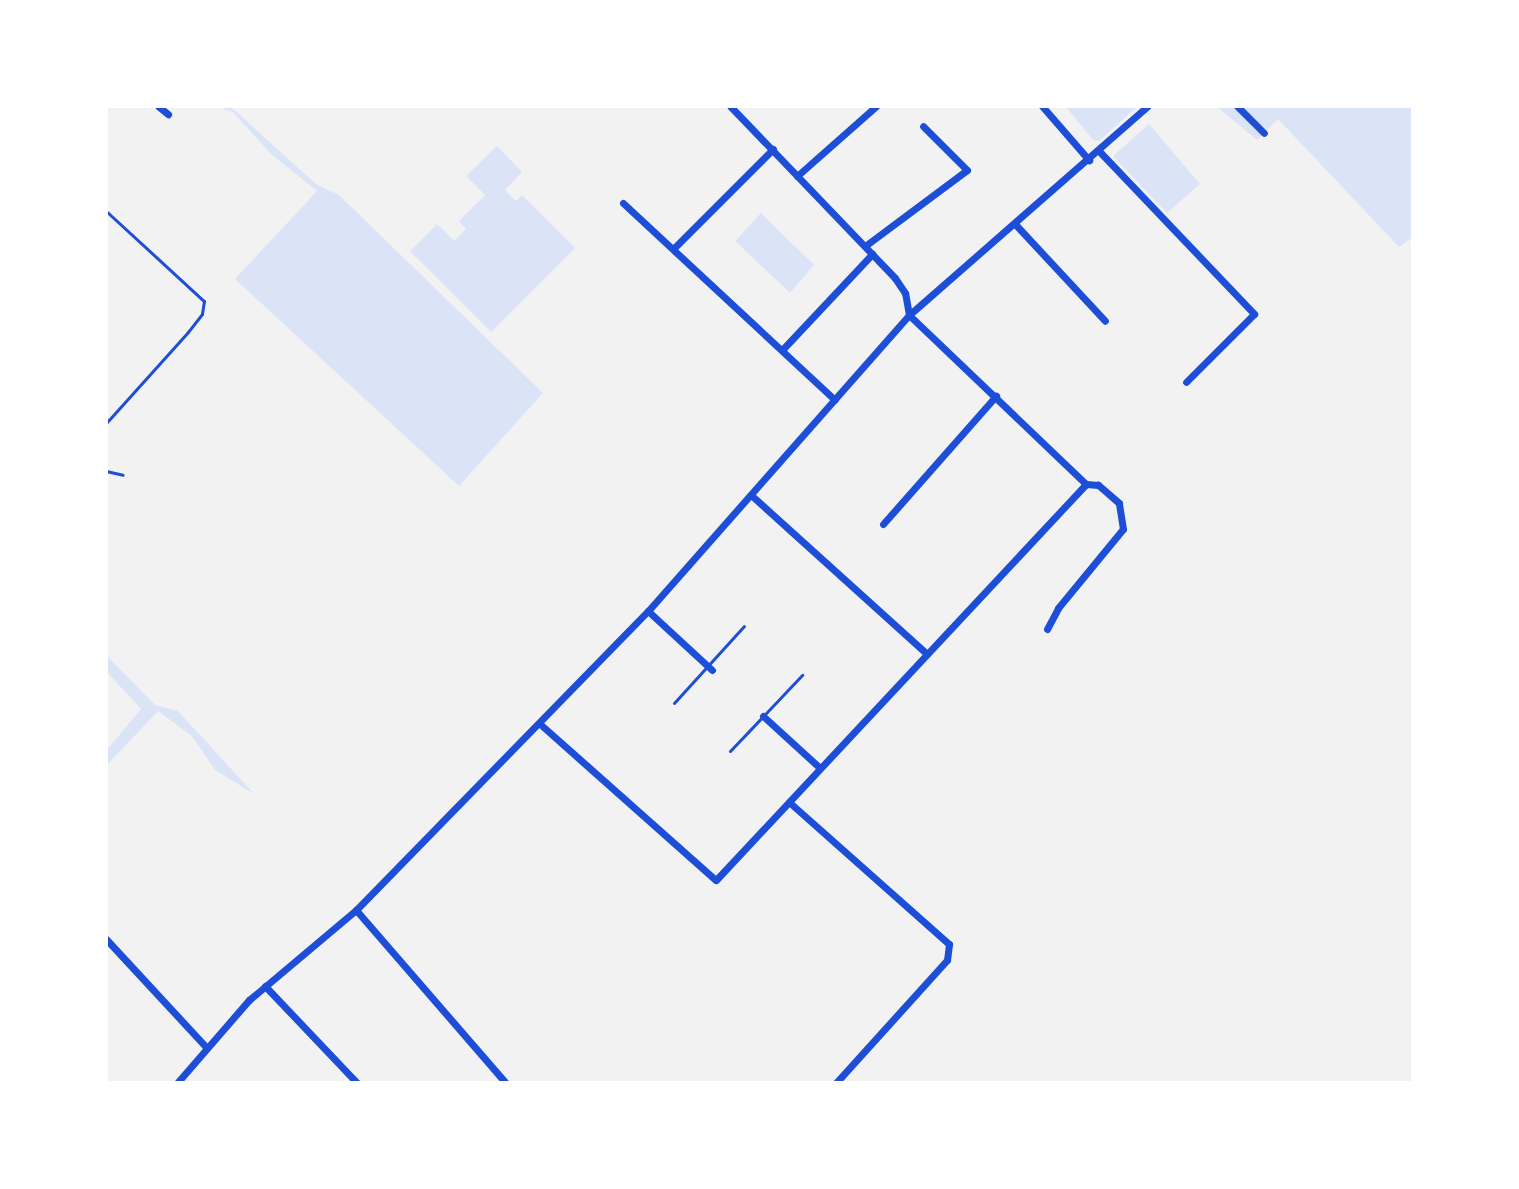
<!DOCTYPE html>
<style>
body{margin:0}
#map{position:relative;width:1519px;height:1189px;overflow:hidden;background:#f2f2f2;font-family:"Source Serif 4",serif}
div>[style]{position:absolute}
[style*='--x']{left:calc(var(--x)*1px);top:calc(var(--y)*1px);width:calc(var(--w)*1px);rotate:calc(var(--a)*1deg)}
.green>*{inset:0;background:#dbe4f7}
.service>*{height:3px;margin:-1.5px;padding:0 1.5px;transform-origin:1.5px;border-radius:1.5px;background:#1d4ed8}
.minor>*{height:7px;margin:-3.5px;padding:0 3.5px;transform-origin:3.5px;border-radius:3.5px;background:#1d4ed8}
span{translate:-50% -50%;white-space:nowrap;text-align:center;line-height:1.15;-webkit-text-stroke:6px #fff;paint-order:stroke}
.frame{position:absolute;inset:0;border:108px solid #fff;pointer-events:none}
</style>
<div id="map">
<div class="green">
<div style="clip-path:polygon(215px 106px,231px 107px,316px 184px,339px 195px,543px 393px,459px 486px,235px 279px,317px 191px,271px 154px,233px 112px)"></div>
<div style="clip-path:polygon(1138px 106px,1099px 141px,1093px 140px,1066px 107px)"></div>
<div style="clip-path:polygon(1216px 106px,1413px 106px,1413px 237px,1399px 247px,1278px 119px,1257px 140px)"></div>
<div style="clip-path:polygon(1149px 124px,1200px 184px,1167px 213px,1113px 156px)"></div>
<div style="clip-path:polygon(497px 146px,522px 172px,505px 190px,516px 201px,522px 195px,575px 248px,491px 332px,410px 251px,437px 224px,454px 241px,466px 229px,459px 221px,485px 195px,466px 176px)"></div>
<div style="clip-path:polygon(761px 213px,814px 265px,790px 293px,735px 241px)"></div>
<div style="clip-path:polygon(106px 655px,155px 705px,178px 711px,254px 794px,215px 770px,192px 736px,158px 711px,106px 766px,106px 751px,141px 709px,106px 671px)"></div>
</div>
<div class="service">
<div style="--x:106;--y:211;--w:133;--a:42.6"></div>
<div style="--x:204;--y:301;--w:13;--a:99"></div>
<div style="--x:202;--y:314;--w:23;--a:128"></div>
<div style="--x:188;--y:332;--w:122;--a:132"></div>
<div style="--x:106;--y:471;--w:17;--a:13"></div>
<div style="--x:674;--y:703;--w:104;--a:-47.7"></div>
<div style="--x:730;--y:751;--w:105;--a:-46.5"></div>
</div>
<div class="minor">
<div style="--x:158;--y:106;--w:13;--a:39"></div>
<div style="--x:1042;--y:106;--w:72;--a:49"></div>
<div style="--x:1237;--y:106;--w:38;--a:45"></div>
<div style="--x:1099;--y:151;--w:225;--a:46.4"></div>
<div style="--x:1254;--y:314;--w:96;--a:135"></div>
<div style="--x:797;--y:176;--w:106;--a:-41.5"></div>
<div style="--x:623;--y:203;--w:289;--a:42.9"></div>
<div style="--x:1015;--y:224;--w:132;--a:47.1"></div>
<div style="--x:865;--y:246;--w:127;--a:-36.7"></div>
<div style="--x:967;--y:170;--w:62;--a:-135"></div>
<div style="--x:674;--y:248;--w:140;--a:-45"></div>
<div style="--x:909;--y:315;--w:317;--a:-41.2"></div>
<div style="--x:909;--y:315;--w:245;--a:43.7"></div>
<div style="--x:782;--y:350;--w:132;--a:-46.8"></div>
<div style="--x:751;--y:495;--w:237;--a:42.1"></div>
<div style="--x:883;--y:524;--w:171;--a:-48.6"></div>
<div style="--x:648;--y:611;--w:87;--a:42.7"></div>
<div style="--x:1047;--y:629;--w:24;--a:-62"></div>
<div style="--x:1058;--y:608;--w:102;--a:-50.6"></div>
<div style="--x:1123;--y:529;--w:26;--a:-99"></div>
<div style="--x:1119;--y:503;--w:28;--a:-139"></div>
<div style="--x:1098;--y:485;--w:12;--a:-175"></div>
<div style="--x:763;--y:716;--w:77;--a:42.4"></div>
<div style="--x:540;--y:724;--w:235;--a:41.6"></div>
<div style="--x:716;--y:880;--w:542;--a:-46.94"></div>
<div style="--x:789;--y:802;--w:214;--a:41.6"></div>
<div style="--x:949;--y:944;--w:16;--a:97"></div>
<div style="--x:947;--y:960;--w:166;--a:132.1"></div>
<div style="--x:356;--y:910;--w:229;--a:49.1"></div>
<div style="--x:106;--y:939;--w:147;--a:47.2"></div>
<div style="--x:265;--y:986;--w:134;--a:46.5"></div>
<div style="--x:177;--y:1083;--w:110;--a:-49.1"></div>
<div style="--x:249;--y:1000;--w:140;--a:-40.1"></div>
<div style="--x:356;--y:910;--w:418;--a:-45.7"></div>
<div style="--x:648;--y:611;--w:395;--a:-48.6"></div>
<div style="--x:909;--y:315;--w:22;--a:-100"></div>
<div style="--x:905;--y:293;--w:18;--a:-124"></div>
<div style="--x:895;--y:278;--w:238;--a:-133.8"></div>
</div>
<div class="frame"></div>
</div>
